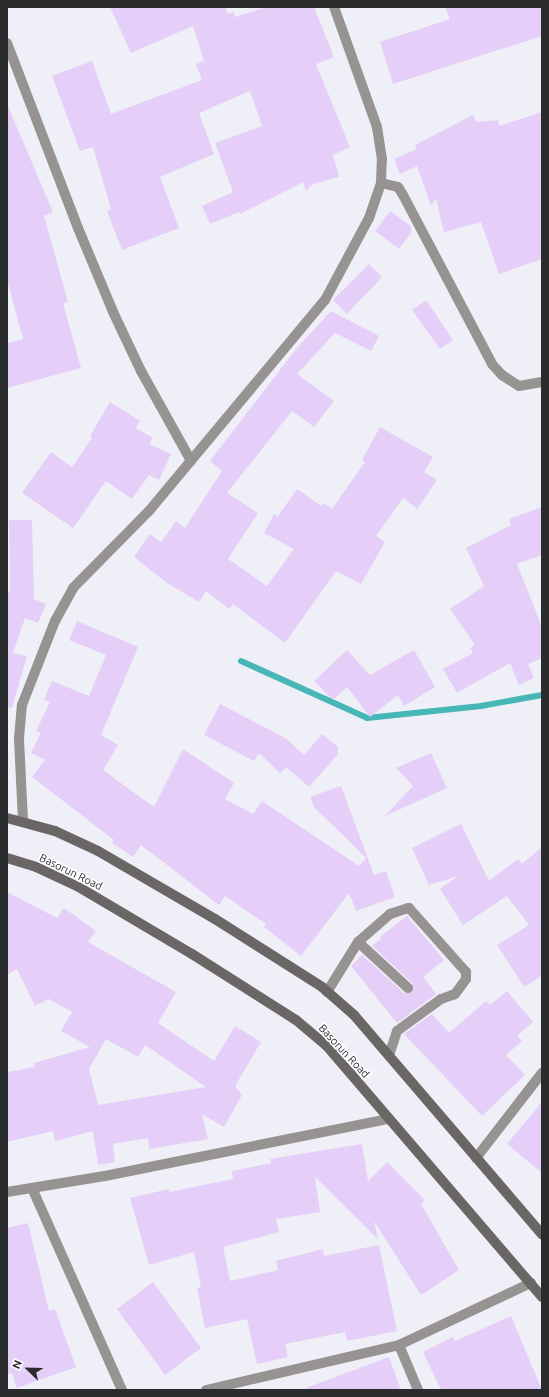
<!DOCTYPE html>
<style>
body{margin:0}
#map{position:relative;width:549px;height:1397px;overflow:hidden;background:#eff0f7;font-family:Ubuntu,sans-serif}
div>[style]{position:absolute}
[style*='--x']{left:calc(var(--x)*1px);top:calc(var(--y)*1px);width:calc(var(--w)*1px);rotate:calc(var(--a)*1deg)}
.stream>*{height:6px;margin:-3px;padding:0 3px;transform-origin:3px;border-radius:3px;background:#46b6b6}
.building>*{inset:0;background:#e5cef7}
.service>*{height:10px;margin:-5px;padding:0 5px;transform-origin:5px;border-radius:5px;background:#969392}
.minor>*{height:10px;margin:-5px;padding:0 5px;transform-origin:5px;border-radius:5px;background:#969392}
.secondary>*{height:10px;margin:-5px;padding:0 5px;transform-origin:5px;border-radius:5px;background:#6b6666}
span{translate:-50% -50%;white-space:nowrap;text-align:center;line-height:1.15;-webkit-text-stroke:3.5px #fdfeff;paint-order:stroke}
.street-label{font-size:11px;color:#2a2b2d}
.frame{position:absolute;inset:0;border:8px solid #2a2b2d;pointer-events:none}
.north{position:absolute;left:8px;top:1349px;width:40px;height:40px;-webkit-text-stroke:3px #fdfeff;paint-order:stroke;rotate:293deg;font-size:11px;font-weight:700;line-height:16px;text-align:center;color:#2a2b2d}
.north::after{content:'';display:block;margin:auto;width:14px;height:18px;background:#2a2b2d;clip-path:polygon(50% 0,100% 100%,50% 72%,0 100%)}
</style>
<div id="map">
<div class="stream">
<div style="--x:241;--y:661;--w:138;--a:24.3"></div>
<div style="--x:367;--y:718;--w:115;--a:-6"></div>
<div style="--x:481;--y:706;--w:62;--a:-10.2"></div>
</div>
<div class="building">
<div style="clip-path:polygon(110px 7px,226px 7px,227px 14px,233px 12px,235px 17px,267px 7px,314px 7px,334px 57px,316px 64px,350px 147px,333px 155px,339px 177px,313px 184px,306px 191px,303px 182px,240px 214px,239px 212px,210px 224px,202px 206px,233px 192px,215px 143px,262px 126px,250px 91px,199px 113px,214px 154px,160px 177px,179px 228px,122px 250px,107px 211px,111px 209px,93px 147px,80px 151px,52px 76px,92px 61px,111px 114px,202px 80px,196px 64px,204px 61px,193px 26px,131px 53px)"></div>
<div style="clip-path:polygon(445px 7px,542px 7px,542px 36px,393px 84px,380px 42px,450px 19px)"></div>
<div style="clip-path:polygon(7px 104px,53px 212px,44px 216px,68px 302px,63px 303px,81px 368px,7px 388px,7px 343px,23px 339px,7px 280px)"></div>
<div style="clip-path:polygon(542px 112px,542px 259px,499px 274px,481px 222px,444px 232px,436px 199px,431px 206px,417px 166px,400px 174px,394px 159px,417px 149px,415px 145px,473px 115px,476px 122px,498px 120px,499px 126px)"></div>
<div style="clip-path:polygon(390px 211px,411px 226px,411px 233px,399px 249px,375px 231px)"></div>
<div style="clip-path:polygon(369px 264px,382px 277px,347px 314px,333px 300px)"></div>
<div style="clip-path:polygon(426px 300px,453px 340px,440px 349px,412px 310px)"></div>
<div style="clip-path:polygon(331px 311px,379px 336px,371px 351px,335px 333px,297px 374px,334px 401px,314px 427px,292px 411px,227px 493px,258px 513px,228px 559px,267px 586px,294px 549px,264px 533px,274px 514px,278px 516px,297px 489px,321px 506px,323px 503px,332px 509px,365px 462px,362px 460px,380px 427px,433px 457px,424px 472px,437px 480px,417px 509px,403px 498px,376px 536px,385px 542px,361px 584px,336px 571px,285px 643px,233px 604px,229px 609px,206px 591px,199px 602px,167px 583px,134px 557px,150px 534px,161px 542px,176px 521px,185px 528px,222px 471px,210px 461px,296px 349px)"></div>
<div style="clip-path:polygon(110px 402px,140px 421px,136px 428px,153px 438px,149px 444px,171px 454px,159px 480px,149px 475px,132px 499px,106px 481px,73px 528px,22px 493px,51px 452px,72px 467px,92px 438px,90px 436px)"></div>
<div style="clip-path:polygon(542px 507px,542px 555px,517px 564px,542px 627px,542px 658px,528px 664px,534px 678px,519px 685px,510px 663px,457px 693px,443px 669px,473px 653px,470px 648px,475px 645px,450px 609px,484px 586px,466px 548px,511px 525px,509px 519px)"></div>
<div style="clip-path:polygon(9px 520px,32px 520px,34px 599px,46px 604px,38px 623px,25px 618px,13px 653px,27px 656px,12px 708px,7px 707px,7px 592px,10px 593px)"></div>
<div style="clip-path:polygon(77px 621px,138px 647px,101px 735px,118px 745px,103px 770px,154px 807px,183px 749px,234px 783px,225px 799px,253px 814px,262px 801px,359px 866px,366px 858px,314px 807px,310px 797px,341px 786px,374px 875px,386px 871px,395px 897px,356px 911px,349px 893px,301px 956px,264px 927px,266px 924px,225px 896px,219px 905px,141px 845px,133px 857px,112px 843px,114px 840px,32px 777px,45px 760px,31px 753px,41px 733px,36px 731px,50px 702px,44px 700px,52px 681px,89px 696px,106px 655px,69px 640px)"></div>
<div style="clip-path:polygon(347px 650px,370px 675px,414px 650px,435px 687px,404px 706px,398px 695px,370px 717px,347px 687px,333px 700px,314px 681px)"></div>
<div style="clip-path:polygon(220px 704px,287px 739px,304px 755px,322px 734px,338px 747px,338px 754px,309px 787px,286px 767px,280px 773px,259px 753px,254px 761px,204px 735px)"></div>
<div style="clip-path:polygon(431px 753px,447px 788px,385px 816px,413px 786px,396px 768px)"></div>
<div style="clip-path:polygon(461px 824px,489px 881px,518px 859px,522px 864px,542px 847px,542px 976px,524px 987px,497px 945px,529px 925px,507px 896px,463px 925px,440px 889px,458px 876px,429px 885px,412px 848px)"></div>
<div style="clip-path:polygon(evenodd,7px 892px,57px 918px,64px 908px,96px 931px,88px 942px,176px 992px,158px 1023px,214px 1061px,235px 1026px,261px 1042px,235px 1086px,242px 1095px,224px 1127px,202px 1114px,208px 1139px,149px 1149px,148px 1138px,113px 1144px,115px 1162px,98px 1165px,93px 1131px,55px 1141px,53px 1131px,7px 1142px,7px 1072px,35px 1067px,34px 1063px,90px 1047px,61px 1031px,72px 1012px,49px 999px,35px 1006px,17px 969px,7px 975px,7px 892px,106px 1039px,138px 1057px,145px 1045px,206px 1087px,98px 1105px,89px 1069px,106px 1039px)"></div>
<div style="clip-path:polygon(407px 916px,444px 960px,423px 977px,436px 994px,397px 1023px,351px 966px,362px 955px,404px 993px,412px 993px,412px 983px,372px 946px,381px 939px,380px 937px)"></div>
<div style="clip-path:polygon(507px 991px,533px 1022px,517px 1036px,522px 1041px,506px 1055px,525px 1075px,482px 1116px,404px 1034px,432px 1014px,449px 1033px,486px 1001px,490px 1005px)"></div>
<div style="clip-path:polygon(542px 1102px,542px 1173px,507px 1144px)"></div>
<div style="clip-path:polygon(362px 1144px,368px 1181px,387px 1162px,425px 1200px,421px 1204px,459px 1270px,421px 1295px,374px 1221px,378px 1239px,315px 1177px,320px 1212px,276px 1219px,279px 1232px,223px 1247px,230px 1281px,278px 1270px,276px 1261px,323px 1249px,324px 1256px,379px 1245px,397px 1331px,347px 1341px,345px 1332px,285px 1344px,288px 1357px,257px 1364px,247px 1319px,205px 1328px,197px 1288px,201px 1287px,194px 1252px,149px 1265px,130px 1198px,169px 1189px,169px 1192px,233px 1179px,232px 1171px,271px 1163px,270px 1159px)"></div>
<div style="clip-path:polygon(28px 1223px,49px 1311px,55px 1309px,76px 1367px,17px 1388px,12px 1373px,7px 1375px,7px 1228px)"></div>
<div style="clip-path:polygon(153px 1282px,201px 1348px,165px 1375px,117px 1309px)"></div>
<div style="clip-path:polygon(511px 1316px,542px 1390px,441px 1390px,423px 1352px,453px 1337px,455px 1341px)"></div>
<div style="clip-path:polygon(389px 1357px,401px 1390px,306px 1390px,306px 1388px)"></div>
</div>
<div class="service">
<div style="--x:358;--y:942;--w:68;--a:42.6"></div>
<div style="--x:327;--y:992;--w:59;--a:-58.2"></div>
<div style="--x:358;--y:942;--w:43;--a:-41.2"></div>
<div style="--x:390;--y:914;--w:20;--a:-18"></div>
<div style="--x:409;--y:908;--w:86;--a:48.3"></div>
<div style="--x:466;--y:972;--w:7;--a:90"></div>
<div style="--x:466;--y:979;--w:19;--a:126"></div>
<div style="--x:455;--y:994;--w:15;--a:160"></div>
<div style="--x:441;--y:999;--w:54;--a:144"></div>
<div style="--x:397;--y:1031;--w:26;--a:108"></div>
</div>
<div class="minor">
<div style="--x:7;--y:43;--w:198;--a:69"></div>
<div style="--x:78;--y:228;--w:93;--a:67.3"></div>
<div style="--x:114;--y:314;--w:63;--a:64.7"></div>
<div style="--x:141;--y:371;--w:103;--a:60.9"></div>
<div style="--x:381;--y:183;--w:17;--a:13"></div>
<div style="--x:398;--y:187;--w:9;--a:58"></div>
<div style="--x:403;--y:195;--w:191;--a:62.2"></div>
<div style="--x:492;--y:364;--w:15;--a:48"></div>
<div style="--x:502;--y:375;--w:20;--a:33"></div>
<div style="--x:519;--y:386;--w:23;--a:-10"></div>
<div style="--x:23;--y:821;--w:83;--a:-92.8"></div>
<div style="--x:19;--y:738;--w:33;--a:-85"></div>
<div style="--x:22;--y:705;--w:90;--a:-68.6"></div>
<div style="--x:55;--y:621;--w:38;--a:-61"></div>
<div style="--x:73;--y:588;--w:108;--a:-45.4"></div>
<div style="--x:149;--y:511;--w:275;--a:-50.2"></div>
<div style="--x:325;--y:300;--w:93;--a:-61.8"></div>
<div style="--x:369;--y:218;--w:37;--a:-71"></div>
<div style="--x:381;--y:183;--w:24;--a:-88"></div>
<div style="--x:382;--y:159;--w:32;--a:-99"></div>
<div style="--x:377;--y:127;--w:127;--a:-109.7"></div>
<div style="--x:476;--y:1158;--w:108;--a:-52.2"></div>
<div style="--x:32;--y:1188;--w:221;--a:66"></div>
<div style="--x:7;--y:1192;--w:99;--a:-9.3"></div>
<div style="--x:105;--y:1176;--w:288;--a:-11.4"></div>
<div style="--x:399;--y:1345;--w:49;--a:67.1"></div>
<div style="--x:206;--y:1390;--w:198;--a:-13.1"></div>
<div style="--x:399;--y:1345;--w:146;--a:-25.2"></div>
</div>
<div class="secondary">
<div style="--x:7;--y:818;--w:50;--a:15.2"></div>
<div style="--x:55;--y:831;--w:47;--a:24.9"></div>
<div style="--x:98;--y:851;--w:135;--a:30.2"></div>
<div style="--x:215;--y:919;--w:127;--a:32.4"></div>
<div style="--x:322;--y:987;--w:43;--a:41.2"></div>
<div style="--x:354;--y:1015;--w:289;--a:49.4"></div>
<div style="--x:7;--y:858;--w:30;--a:17"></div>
<div style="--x:36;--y:867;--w:45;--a:24.9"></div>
<div style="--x:77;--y:886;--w:134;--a:30.6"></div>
<div style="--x:192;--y:954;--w:123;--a:32.4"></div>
<div style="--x:296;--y:1020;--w:39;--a:40"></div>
<div style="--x:326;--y:1045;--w:332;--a:49.4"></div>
</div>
<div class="street-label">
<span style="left:71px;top:872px;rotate:26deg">Basorun Road</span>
<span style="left:344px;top:1051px;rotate:47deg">Basorun Road</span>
</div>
<div class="frame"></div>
<div class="north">N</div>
</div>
